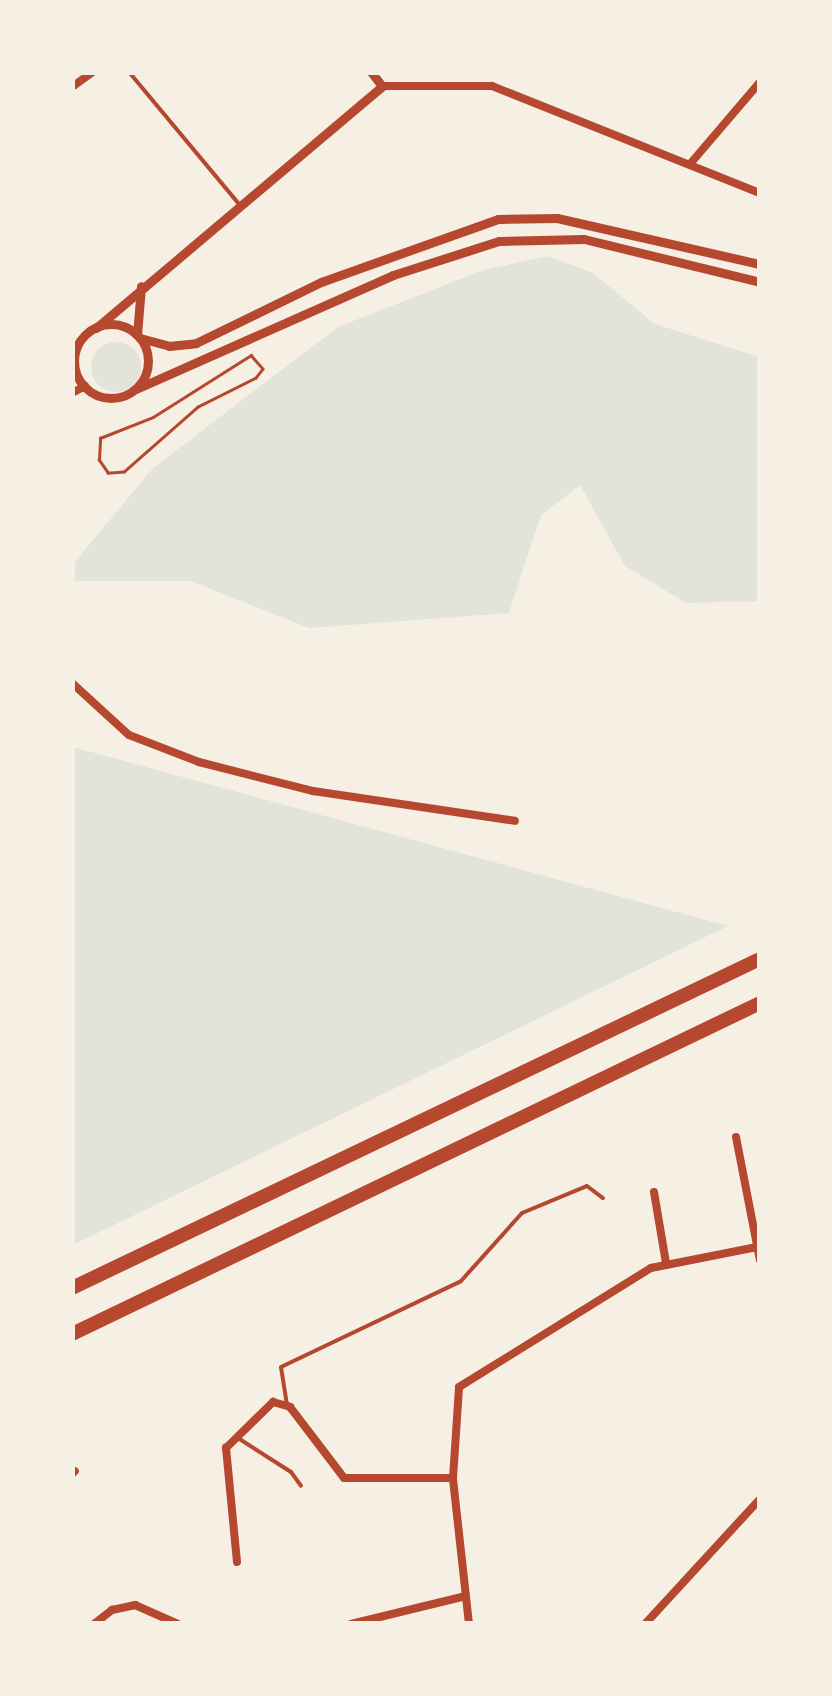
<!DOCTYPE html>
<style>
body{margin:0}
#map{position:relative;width:832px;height:1696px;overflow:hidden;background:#f6efe4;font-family:Montserrat,sans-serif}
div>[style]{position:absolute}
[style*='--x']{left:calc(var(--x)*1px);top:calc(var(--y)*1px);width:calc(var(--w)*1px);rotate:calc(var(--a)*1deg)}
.green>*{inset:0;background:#e2e4dc}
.round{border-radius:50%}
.path>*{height:2.5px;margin:-1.25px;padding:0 1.25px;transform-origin:1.25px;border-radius:1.25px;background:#b5482f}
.service>*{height:4px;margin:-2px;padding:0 2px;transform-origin:2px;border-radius:2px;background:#b5482f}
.minor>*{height:8px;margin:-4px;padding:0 4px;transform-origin:4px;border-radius:4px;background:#b5482f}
.tertiary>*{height:9px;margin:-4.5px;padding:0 4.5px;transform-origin:4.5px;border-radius:4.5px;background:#b5482f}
.tertiary>.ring{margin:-4.5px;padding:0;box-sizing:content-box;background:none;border:9px solid #b5482f;border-radius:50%}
.motorway>*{height:14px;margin:-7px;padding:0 7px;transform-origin:7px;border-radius:7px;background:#b5482f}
span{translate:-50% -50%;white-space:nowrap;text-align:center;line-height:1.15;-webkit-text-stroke:8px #f6efe4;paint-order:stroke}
.frame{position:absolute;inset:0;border:75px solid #f6efe4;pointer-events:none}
</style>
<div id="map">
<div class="green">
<div style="clip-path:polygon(548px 256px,593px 273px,655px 324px,759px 357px,759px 601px,686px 603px,625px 566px,580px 485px,541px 515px,509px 613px,309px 628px,191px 581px,73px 581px,73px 564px,153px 468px,338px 327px,483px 270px)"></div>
<div class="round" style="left:91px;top:342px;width:50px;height:50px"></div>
<div style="clip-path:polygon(73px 747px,728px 926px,73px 1245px)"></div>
</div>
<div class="path">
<div style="--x:251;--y:355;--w:18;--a:49"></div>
<div style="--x:263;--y:369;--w:11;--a:128"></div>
<div style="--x:256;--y:378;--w:65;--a:153.4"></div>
<div style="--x:198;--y:407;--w:98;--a:138.7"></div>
<div style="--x:124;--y:472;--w:16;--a:176"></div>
<div style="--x:108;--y:473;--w:16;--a:-125"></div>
<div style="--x:99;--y:460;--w:22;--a:-87"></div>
<div style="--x:100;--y:438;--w:57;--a:-21.6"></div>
<div style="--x:153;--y:417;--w:116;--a:-32.3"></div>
</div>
<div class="service">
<div style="--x:129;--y:72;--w:170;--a:50.2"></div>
<div style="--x:287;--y:1405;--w:38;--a:-99"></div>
<div style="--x:281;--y:1367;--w:199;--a:-25.5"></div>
<div style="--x:461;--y:1281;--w:91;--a:-48.1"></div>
<div style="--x:522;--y:1213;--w:70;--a:-22.6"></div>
<div style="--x:587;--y:1186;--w:20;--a:37"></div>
<div style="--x:238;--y:1438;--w:63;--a:32.7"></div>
<div style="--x:291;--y:1472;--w:17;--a:54"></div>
</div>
<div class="minor">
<div style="--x:382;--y:86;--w:110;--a:0"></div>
<div style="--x:492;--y:86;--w:289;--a:21.8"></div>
<div style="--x:72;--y:87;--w:26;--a:-36"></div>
<div style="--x:690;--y:164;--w:108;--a:-49.5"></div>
<div style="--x:72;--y:350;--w:9;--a:-41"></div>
<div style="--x:72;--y:393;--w:15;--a:-28"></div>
<div style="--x:72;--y:683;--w:77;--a:42.4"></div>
<div style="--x:129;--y:735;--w:75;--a:21.1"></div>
<div style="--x:199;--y:762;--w:118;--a:14.3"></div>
<div style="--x:313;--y:791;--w:204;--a:8.4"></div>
<div style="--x:736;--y:1137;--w:125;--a:79"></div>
<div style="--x:654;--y:1192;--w:72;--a:80.4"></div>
<div style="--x:72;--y:1474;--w:4;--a:-45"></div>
<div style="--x:237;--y:1562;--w:115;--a:-95.5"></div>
<div style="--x:226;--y:1448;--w:66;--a:-44.4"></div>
<div style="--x:273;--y:1402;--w:18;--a:16"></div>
<div style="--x:290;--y:1407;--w:89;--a:52.7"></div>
<div style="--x:344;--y:1478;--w:109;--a:0"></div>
<div style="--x:94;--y:1624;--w:23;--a:-38"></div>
<div style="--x:112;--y:1610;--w:24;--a:-12"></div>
<div style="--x:135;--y:1605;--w:47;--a:23.8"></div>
<div style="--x:351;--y:1624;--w:114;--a:-13.7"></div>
<div style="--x:469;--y:1624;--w:147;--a:-96.3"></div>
<div style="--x:453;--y:1478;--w:91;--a:-86.2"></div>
<div style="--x:459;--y:1387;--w:226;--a:-31.8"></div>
<div style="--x:651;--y:1268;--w:108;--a:-11.2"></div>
<div style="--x:645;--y:1624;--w:170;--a:-47.4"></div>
</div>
<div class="tertiary">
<div class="ring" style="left:74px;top:324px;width:65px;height:65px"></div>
<div style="--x:96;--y:328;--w:375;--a:-40.2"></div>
<div style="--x:382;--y:86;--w:18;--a:-128"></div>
<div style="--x:137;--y:335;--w:49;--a:-85.3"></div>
<div style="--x:140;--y:338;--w:30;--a:15"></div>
<div style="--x:169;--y:346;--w:27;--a:-6"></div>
<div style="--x:196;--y:343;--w:139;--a:-26"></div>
<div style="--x:321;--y:282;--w:188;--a:-19.6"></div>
<div style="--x:498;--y:219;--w:59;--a:-1"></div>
<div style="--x:557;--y:218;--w:208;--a:12.8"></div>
<div style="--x:136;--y:389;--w:281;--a:-23.9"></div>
<div style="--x:393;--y:275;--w:111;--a:-17.8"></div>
<div style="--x:499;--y:241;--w:85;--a:-1.3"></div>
<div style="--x:584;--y:239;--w:181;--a:13.7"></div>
</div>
<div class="motorway">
<div style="--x:72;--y:1288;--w:763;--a:-25.56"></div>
<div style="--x:72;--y:1334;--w:763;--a:-25.69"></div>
</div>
<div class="frame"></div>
</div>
